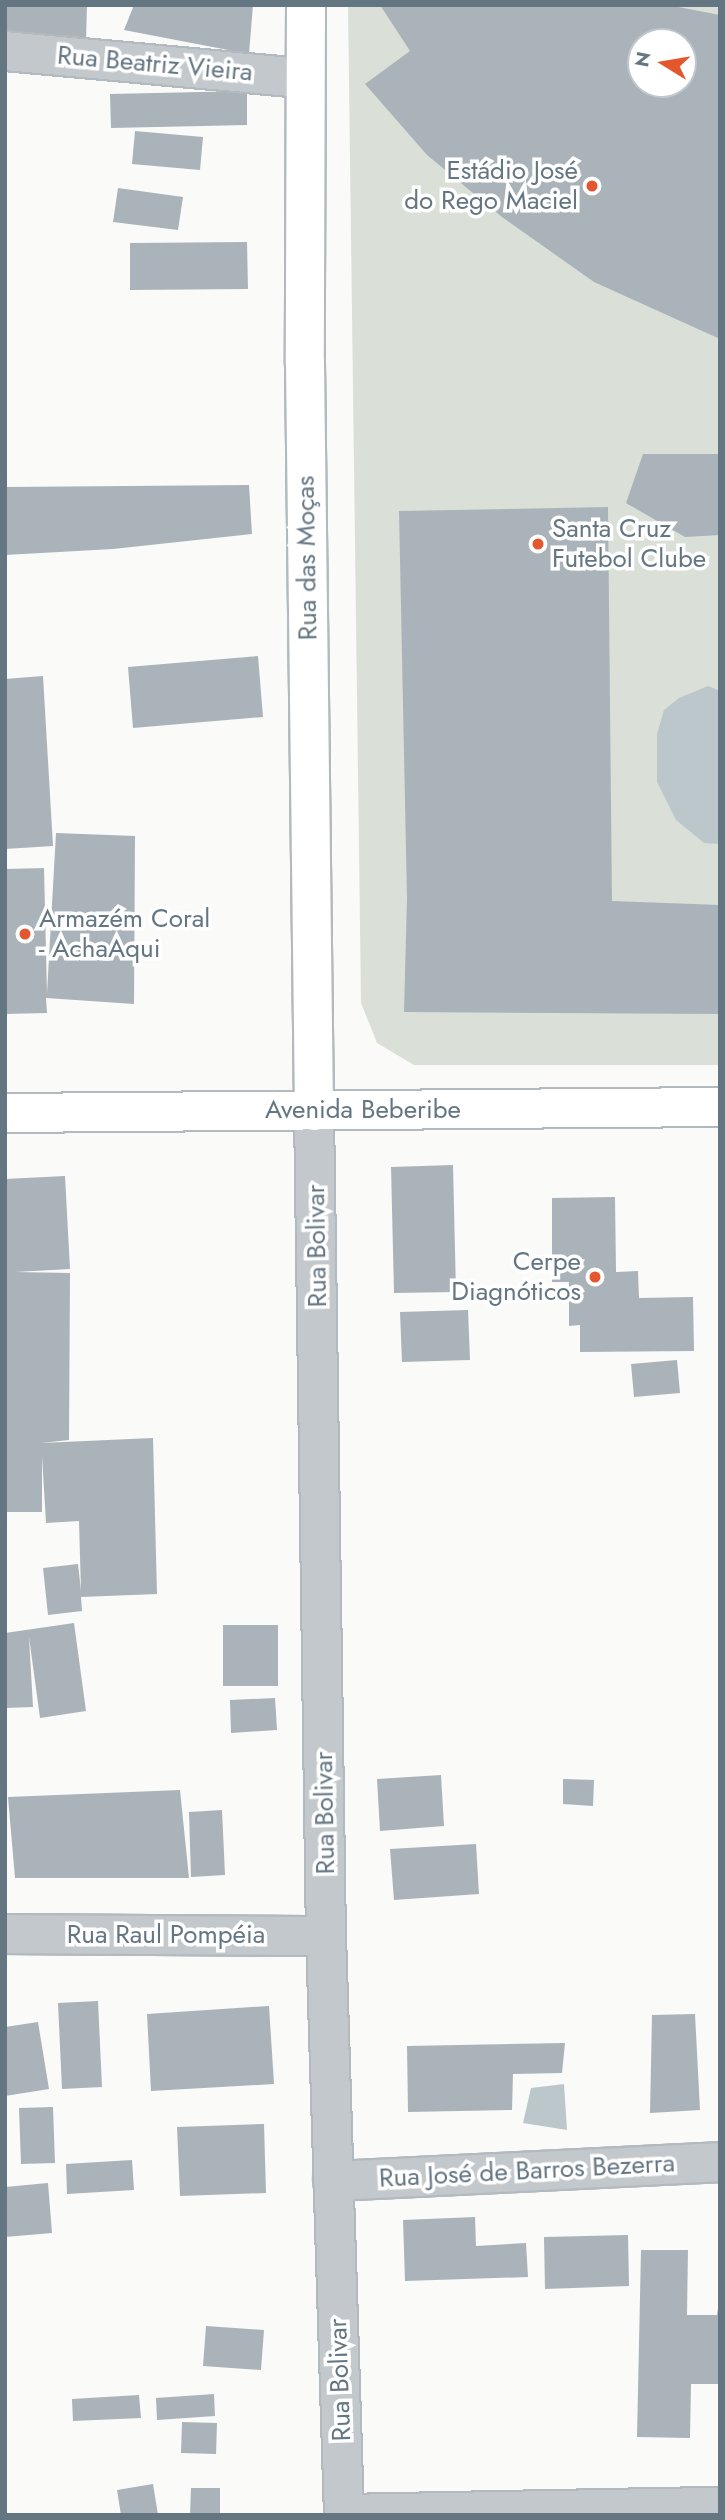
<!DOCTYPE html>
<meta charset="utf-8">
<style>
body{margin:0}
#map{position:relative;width:725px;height:2520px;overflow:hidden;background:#fafaf8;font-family:Jost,sans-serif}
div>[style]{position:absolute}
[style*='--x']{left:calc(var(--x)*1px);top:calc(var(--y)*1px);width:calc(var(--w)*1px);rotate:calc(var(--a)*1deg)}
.green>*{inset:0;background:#dadfd7}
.water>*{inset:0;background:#bbc7cb}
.building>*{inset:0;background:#aab3b9}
.roads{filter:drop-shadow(2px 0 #b3babf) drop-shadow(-2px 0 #b3babf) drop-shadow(0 2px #b3babf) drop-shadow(0 -2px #b3babf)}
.street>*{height:38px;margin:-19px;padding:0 19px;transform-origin:19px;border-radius:19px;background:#c3c8cc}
.secondary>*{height:38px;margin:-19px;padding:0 19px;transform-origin:19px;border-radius:19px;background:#fff}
.primary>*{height:38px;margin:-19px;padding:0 19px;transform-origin:19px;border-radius:19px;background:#fff}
.dots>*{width:19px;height:19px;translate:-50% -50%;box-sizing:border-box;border:4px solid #fff;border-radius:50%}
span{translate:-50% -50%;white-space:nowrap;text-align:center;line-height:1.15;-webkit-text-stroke:7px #fff;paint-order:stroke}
.street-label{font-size:26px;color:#657683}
.poi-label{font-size:26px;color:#657683}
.right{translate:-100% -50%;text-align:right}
.left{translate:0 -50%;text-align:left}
.frame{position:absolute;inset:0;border:7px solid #657683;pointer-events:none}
.north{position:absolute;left:627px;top:28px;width:70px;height:70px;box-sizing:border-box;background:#fff;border:2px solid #c1c8cd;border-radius:50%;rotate:281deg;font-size:19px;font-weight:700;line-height:28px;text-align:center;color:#657683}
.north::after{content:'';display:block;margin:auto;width:24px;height:32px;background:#e4572e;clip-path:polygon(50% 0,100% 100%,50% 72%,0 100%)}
</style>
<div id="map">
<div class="green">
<div style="clip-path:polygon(evenodd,348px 5px,720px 5px,720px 1065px,414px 1065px,377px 1043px,361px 1003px,348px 5px,641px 42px,683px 42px,683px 84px,641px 84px,641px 42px)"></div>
</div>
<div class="water">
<div style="clip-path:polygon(708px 686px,720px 691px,720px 844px,704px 843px,676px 820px,657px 782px,657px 734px,664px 710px,679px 698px)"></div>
<div style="clip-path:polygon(564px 2084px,567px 2130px,523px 2123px,531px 2088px)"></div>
</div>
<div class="building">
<div style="clip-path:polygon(5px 5px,87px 5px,86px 41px,5px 34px)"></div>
<div style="clip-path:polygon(134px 5px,253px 5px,249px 54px,124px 30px)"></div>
<div style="clip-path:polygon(evenodd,380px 5px,668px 5px,720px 15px,720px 339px,594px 282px,502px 217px,427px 155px,365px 84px,410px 51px,380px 5px,641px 42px,683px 42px,683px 84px,641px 84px,641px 42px)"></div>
<div style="clip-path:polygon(247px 91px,247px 125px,111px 128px,110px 94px)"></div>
<div style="clip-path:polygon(135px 131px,203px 137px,200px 170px,132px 164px)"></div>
<div style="clip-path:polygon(118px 188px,183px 197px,178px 230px,113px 222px)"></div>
<div style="clip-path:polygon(247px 242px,248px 289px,130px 290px,130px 243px)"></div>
<div style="clip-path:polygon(643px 454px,720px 454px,720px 535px,685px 537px,626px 503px)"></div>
<div style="clip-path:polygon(249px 485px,252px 534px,113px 549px,5px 555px,5px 487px)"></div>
<div style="clip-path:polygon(608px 507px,612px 901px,720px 905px,720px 1014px,404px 1012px,407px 898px,399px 511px)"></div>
<div style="clip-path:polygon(258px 656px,263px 717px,133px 728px,128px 667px)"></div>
<div style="clip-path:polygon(43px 676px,53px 846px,5px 849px,5px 679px)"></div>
<div style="clip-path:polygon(56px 833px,135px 836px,134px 1004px,46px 998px,47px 1013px,5px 1014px,5px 869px,44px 868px,47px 993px)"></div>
<div style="clip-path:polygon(453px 1165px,456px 1292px,394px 1293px,391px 1167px)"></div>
<div style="clip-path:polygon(65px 1176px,70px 1269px,15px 1272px,70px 1273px,69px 1440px,41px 1443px,153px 1438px,157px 1594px,81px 1597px,82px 1611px,48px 1615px,43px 1568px,78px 1564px,81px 1591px,79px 1521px,46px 1523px,42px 1456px,42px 1512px,5px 1512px,5px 1179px)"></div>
<div style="clip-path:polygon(615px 1197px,616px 1272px,638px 1271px,639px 1298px,693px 1297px,694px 1351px,580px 1352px,580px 1325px,569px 1326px,569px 1282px,552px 1282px,552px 1198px)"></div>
<div style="clip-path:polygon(468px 1310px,470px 1360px,402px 1362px,400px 1312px)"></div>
<div style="clip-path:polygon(677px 1360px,680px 1393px,634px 1397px,631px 1364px)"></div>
<div style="clip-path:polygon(74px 1623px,86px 1711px,40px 1718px,29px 1637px,33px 1707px,5px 1708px,5px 1633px)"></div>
<div style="clip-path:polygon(223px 1625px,278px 1625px,278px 1686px,223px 1686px)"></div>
<div style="clip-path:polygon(275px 1698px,277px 1730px,231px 1733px,230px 1700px)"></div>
<div style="clip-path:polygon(441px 1775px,444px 1826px,380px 1831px,377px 1779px)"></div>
<div style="clip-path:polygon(563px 1779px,594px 1780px,593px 1806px,563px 1804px)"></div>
<div style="clip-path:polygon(180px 1790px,189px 1878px,15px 1878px,8px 1797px)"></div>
<div style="clip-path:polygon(222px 1810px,225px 1875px,191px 1877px,189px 1812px)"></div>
<div style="clip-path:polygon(476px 1844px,479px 1894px,394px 1900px,390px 1849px)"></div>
<div style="clip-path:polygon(98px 2001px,102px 2087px,62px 2089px,58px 2003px)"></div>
<div style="clip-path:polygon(269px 2006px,274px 2084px,151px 2091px,147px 2014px)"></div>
<div style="clip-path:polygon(695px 2014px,700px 2110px,650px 2113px,652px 2015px)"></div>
<div style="clip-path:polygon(38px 2022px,49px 2089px,5px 2096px,5px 2027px)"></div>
<div style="clip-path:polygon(565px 2043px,562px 2073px,513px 2074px,512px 2110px,408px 2112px,407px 2046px)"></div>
<div style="clip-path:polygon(53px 2107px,55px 2163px,21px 2164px,19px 2108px)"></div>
<div style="clip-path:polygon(264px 2124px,266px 2193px,180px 2196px,177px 2127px)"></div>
<div style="clip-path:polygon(132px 2160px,134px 2190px,67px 2194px,66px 2164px)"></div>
<div style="clip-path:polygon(48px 2183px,52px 2233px,5px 2237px,5px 2187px)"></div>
<div style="clip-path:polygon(475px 2217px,476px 2246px,526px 2243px,528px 2277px,405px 2281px,403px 2220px)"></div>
<div style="clip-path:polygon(628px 2235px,629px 2286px,545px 2289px,544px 2237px)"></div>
<div style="clip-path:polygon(641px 2250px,688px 2250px,687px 2315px,717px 2315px,720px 2294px,720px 2384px,691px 2384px,690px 2438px,637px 2437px)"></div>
<div style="clip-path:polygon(206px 2326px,264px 2330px,261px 2370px,203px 2366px)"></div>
<div style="clip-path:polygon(214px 2394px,215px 2416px,157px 2420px,156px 2398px)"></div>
<div style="clip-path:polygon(139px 2395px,141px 2418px,73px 2421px,72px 2399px)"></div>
<div style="clip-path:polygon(182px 2422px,217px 2423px,216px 2454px,181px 2453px)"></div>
<div style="clip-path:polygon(153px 2484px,158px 2515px,121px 2515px,117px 2490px)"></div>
<div style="clip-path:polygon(191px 2488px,220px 2488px,220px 2515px,190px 2515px)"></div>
</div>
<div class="roads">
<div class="street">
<div style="--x:5;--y:51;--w:300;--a:5.2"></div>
<div style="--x:314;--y:1111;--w:825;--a:89.17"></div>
<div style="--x:326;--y:1936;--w:579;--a:88.22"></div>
<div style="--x:5;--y:1934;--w:321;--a:0.4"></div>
<div style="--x:333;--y:2181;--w:387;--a:-2.8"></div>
<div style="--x:344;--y:2514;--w:376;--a:-1.1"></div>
</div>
<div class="secondary">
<div style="--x:306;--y:5;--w:358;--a:90.2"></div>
<div style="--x:305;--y:363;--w:748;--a:89.31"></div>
</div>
<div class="primary">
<div style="--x:5;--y:1113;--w:715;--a:-0.48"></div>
</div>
</div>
<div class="dots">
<div style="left:592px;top:186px;background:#e4572e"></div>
<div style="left:538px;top:544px;background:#e4572e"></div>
<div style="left:25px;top:934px;background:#e4572e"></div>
<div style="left:595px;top:1277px;background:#e4572e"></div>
</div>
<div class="street-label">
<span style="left:155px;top:64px;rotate:5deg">Rua Beatriz Vieira</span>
<span style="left:307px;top:558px;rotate:-91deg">Rua das Moças</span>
<span style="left:363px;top:1110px">Avenida Beberibe</span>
<span style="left:317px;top:1246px;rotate:-91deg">Rua Bolivar</span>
<span style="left:325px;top:1813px;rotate:-91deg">Rua Bolivar</span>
<span style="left:166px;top:1935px">Rua Raul Pompéia</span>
<span style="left:527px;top:2171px;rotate:-3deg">Rua José de Barros Bezerra</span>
<span style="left:340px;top:2380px;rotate:-92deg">Rua Bolivar</span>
</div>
<div class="poi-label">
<span class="right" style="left:578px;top:186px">Estádio José<br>do Rego Maciel</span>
<span class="left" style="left:552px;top:544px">Santa Cruz<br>Futebol Clube</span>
<span class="left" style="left:39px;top:934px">Armazém Coral<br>- AchaAqui</span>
<span class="right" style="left:581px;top:1277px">Cerpe<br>Diagnóticos</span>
</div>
<div class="frame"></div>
<div class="north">N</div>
</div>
